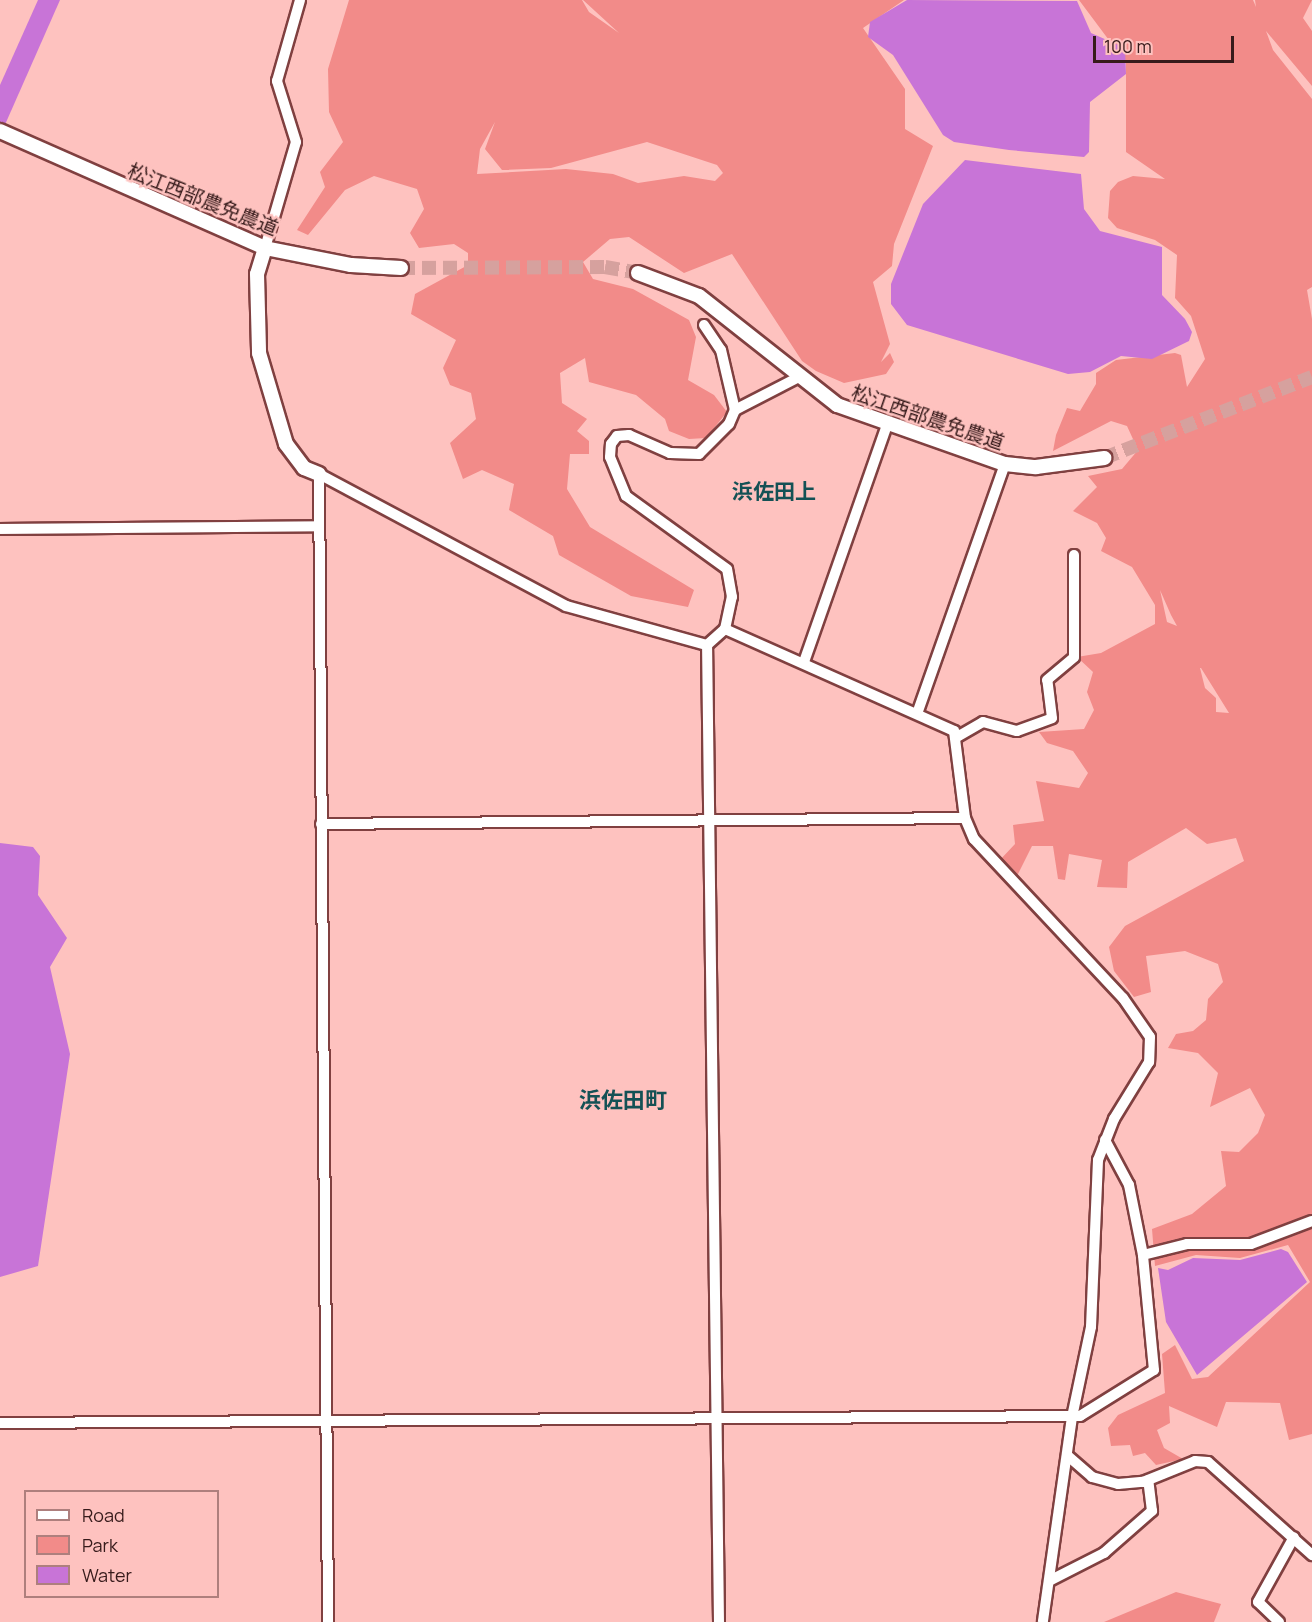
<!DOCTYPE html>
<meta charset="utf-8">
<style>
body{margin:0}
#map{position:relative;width:1312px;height:1622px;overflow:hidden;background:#fec2bf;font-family:Manrope,"Noto Sans JP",sans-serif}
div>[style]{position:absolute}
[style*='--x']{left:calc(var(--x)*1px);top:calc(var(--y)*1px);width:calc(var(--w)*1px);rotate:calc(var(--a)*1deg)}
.green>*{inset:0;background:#f28b89}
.water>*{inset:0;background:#c874d7}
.tertiary-tunnel>*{height:14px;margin-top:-7px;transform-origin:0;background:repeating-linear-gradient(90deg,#d6a19e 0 14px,transparent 0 21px)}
.roads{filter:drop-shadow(2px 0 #804040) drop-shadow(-2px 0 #804040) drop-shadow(0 2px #804040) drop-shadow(0 -2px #804040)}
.minor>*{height:10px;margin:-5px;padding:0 5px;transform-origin:5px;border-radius:5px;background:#fff}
.tertiary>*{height:14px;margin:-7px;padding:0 7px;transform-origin:7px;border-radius:7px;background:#fff}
span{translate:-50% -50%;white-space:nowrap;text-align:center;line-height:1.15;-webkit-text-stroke:5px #fec2bf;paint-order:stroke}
.street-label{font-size:20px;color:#371b1b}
.neighbourhood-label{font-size:21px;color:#145155;font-weight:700}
.quarter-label{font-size:22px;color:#145155;font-weight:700}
.legend{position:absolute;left:24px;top:1490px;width:195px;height:108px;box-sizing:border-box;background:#fec2bf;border:2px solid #ae7f7d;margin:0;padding:8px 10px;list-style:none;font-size:18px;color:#371b1b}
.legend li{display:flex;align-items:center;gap:12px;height:30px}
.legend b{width:30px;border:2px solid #ae7f7d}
.scale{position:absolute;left:1093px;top:36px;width:141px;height:27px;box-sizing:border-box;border:3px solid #371b1b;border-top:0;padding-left:8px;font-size:18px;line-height:21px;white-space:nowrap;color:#371b1b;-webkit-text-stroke:4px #fec2bf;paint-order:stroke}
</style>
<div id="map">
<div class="green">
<div style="clip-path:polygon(evenodd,349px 0,582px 0,589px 12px,619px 33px,583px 0,904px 0,863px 28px,905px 89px,905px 129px,933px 146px,894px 244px,892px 266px,873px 282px,890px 344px,881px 362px,890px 353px,894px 362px,886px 374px,844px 383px,816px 371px,802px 361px,732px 254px,684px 273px,629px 237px,610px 239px,583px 262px,593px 279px,633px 289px,689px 320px,696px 337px,688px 380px,714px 395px,727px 412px,706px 438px,689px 439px,669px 431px,665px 419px,636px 395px,589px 382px,585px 358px,560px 373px,562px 403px,587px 419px,577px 431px,589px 441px,589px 454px,570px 454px,567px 489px,590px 527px,694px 590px,688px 607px,631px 596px,559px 555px,553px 536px,509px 510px,514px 484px,482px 470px,463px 479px,450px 443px,476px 419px,471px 393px,450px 385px,443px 368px,456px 340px,411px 314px,415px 294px,468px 265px,468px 253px,454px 244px,419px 248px,410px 233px,424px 209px,417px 189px,374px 176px,345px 190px,308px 235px,297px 230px,325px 187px,320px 172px,343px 142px,329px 112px,328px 69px,349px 0,495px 122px,485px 149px,502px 170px,551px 168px,647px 142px,717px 165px,723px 173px,715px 181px,684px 176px,638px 183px,613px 174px,566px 169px,477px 174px,480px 149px,495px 122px)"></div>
<div style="clip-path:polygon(evenodd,1079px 0,1253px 0,1256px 7px,1255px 0,1312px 0,1303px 18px,1312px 31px,1312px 86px,1266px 31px,1273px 50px,1312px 99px,1312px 287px,1307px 290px,1312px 319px,1312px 1434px,1289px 1440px,1280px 1403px,1226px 1402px,1217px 1427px,1169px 1406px,1170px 1423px,1157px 1430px,1164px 1448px,1183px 1459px,1156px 1465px,1145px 1453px,1133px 1456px,1130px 1445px,1111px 1446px,1108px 1428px,1118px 1415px,1165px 1393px,1162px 1354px,1175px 1345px,1192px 1379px,1208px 1377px,1310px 1282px,1288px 1245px,1240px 1258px,1196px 1255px,1155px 1266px,1152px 1229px,1192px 1214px,1226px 1186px,1221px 1151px,1239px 1152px,1258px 1133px,1265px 1115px,1250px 1088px,1210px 1107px,1218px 1073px,1198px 1053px,1168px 1048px,1176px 1034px,1193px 1031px,1206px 1020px,1208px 999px,1223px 982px,1218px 964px,1185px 951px,1146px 956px,1151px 992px,1134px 997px,1114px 971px,1109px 947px,1125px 926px,1244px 861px,1236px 838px,1207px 844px,1186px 828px,1128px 862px,1127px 888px,1097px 887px,1102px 860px,1069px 854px,1065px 880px,1058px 879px,1053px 846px,1032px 846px,1017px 876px,999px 861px,1015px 844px,1013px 825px,1044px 821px,1036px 781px,1079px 788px,1088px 773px,1073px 751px,1047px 743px,1039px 732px,1084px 729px,1094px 710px,1087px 692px,1093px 672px,1077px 657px,1101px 653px,1155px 624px,1155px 605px,1132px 567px,1101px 551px,1106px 538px,1097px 523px,1073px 511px,1097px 487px,1088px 476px,1122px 469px,1138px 450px,1127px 426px,1111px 421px,1053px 451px,1056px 435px,1067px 408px,1080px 411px,1096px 384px,1096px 373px,1116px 360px,1175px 353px,1181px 355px,1187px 387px,1205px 359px,1191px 316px,1175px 298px,1177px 255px,1155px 240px,1117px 228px,1108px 218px,1110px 191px,1118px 182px,1133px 176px,1165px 179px,1126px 152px,1126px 63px,1079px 0,1160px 590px,1171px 615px,1177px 626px,1167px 622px,1160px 590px,1079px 0,1200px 668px,1201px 668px,1229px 713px,1216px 712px,1216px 698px,1205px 688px,1200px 668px)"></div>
<div style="clip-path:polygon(1176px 1592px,1221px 1604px,1214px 1622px,1104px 1622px)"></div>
</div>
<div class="water">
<div style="clip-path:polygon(38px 0,60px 0,0 136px,0 85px)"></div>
<div style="clip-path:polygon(907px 0,1077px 1px,1091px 33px,1125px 48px,1126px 74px,1090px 102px,1089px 152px,1084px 157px,1009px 150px,954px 142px,943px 135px,893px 55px,868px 37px,870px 22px)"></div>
<div style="clip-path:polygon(965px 160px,1081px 174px,1084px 209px,1100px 231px,1162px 247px,1162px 295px,1185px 319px,1192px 332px,1189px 341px,1152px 359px,1121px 356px,1090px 372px,1068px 374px,907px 325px,891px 304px,891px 284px,923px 204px)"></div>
<div style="clip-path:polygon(0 843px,33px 847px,40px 856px,38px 895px,67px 938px,50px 967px,70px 1054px,38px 1266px,0 1277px)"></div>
<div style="clip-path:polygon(1281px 1249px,1288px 1252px,1307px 1282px,1197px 1375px,1166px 1322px,1158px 1268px,1168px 1270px,1193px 1258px,1240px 1260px)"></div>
</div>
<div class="tertiary-tunnel">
<div style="--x:401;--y:268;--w:204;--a:-0.3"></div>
<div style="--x:605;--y:267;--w:34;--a:10"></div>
<div style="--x:1104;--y:458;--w:223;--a:-21.3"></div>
</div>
<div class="roads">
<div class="minor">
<div style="--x:265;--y:248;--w:110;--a:-73.7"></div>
<div style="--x:296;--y:142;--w:64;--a:-107.3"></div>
<div style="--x:277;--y:81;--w:84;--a:-74.1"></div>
<div style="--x:704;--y:325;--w:30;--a:56"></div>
<div style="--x:721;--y:350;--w:62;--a:76.9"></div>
<div style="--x:0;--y:529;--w:318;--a:-0.5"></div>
<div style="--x:725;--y:629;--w:33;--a:-78"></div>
<div style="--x:732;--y:597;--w:28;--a:-100"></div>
<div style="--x:727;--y:569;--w:125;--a:-144.1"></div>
<div style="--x:626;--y:496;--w:42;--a:-112.3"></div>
<div style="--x:610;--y:457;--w:13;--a:-86"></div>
<div style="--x:611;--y:444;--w:10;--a:-53"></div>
<div style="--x:617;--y:436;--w:12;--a:-5"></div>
<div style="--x:629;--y:435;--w:45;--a:23.7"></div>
<div style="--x:670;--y:453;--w:29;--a:2"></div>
<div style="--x:699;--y:454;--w:42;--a:-45"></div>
<div style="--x:729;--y:424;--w:15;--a:-67"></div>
<div style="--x:735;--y:410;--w:70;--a:-27.3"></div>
<div style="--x:804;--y:662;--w:251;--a:-70.7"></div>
<div style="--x:918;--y:711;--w:262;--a:-70.6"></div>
<div style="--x:957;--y:737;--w:30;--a:-30"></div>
<div style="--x:983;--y:722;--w:35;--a:15"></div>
<div style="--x:1017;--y:731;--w:37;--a:-20"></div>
<div style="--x:1052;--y:718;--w:38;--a:-97"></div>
<div style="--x:1047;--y:680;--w:35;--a:-40"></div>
<div style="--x:1074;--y:657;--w:102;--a:-90"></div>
<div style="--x:321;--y:824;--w:644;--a:-0.53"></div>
<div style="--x:1105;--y:1140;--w:51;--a:61.9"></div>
<div style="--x:1129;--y:1185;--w:71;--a:78.7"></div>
<div style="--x:1143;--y:1255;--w:45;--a:-14"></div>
<div style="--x:1187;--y:1244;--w:64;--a:0"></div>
<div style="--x:1251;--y:1244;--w:65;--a:-20.7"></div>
<div style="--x:0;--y:1423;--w:1080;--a:-0.37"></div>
<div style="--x:1080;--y:1416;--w:87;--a:-31.9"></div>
<div style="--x:1154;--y:1370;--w:116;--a:-95.5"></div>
<div style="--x:1068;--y:1456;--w:32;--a:41"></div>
<div style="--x:1092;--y:1477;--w:27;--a:15"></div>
<div style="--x:1118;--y:1484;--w:25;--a:-5"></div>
<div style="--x:1143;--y:1482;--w:56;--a:-22"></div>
<div style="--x:1195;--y:1461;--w:13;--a:4"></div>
<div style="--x:1208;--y:1462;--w:140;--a:41.8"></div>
<div style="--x:1049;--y:1581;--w:62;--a:-27"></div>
<div style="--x:1104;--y:1553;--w:64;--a:-41.2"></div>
<div style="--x:1152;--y:1511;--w:31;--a:-97"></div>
<div style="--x:328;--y:1622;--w:1148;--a:-90.45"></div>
<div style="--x:319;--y:474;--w:280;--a:28.1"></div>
<div style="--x:566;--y:606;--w:146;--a:15.5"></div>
<div style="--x:719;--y:1622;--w:977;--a:-90.7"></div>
<div style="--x:707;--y:645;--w:24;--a:-42"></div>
<div style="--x:725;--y:629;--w:251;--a:24"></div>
<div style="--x:954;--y:731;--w:88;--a:82.8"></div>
<div style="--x:965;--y:818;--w:23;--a:67"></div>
<div style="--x:974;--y:839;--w:218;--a:46.9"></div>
<div style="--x:1123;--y:998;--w:47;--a:55.3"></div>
<div style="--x:1150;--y:1037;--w:25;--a:92"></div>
<div style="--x:1149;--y:1062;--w:67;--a:121.6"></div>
<div style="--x:1114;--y:1119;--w:44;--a:111.3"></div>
<div style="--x:1098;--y:1160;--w:167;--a:92.4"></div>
<div style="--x:1091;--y:1327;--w:92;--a:101.9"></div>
<div style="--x:1072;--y:1417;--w:207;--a:98.1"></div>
<div style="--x:1279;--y:1622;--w:29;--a:-136"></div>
<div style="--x:1258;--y:1602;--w:74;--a:-61"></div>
</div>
<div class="tertiary">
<div style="--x:0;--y:131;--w:290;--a:23.8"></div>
<div style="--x:265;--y:248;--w:88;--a:11.2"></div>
<div style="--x:351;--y:265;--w:50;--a:3.4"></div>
<div style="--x:265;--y:248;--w:27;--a:107"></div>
<div style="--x:257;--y:274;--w:79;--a:88.5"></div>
<div style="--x:259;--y:353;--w:95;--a:73.5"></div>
<div style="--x:286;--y:444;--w:30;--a:53"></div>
<div style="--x:304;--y:468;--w:16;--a:22"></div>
<div style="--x:638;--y:273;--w:65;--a:20.7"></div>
<div style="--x:699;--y:296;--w:176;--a:38.3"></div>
<div style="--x:837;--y:405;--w:178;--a:19.4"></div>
<div style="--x:1005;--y:464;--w:31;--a:6"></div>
<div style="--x:1036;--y:467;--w:69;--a:-7.5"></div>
</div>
</div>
<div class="street-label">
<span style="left:203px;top:199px;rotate:22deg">松江西部農免農道</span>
<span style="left:928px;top:417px;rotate:19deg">松江西部農免農道</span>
</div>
<div class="neighbourhood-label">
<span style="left:774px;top:491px">浜佐田上</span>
</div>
<div class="quarter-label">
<span style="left:623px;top:1101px">浜佐田町</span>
</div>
<ul class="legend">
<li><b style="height:8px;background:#fff"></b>Road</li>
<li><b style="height:16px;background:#f28b89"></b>Park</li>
<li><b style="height:16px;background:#c874d7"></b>Water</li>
</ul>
<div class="scale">100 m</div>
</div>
